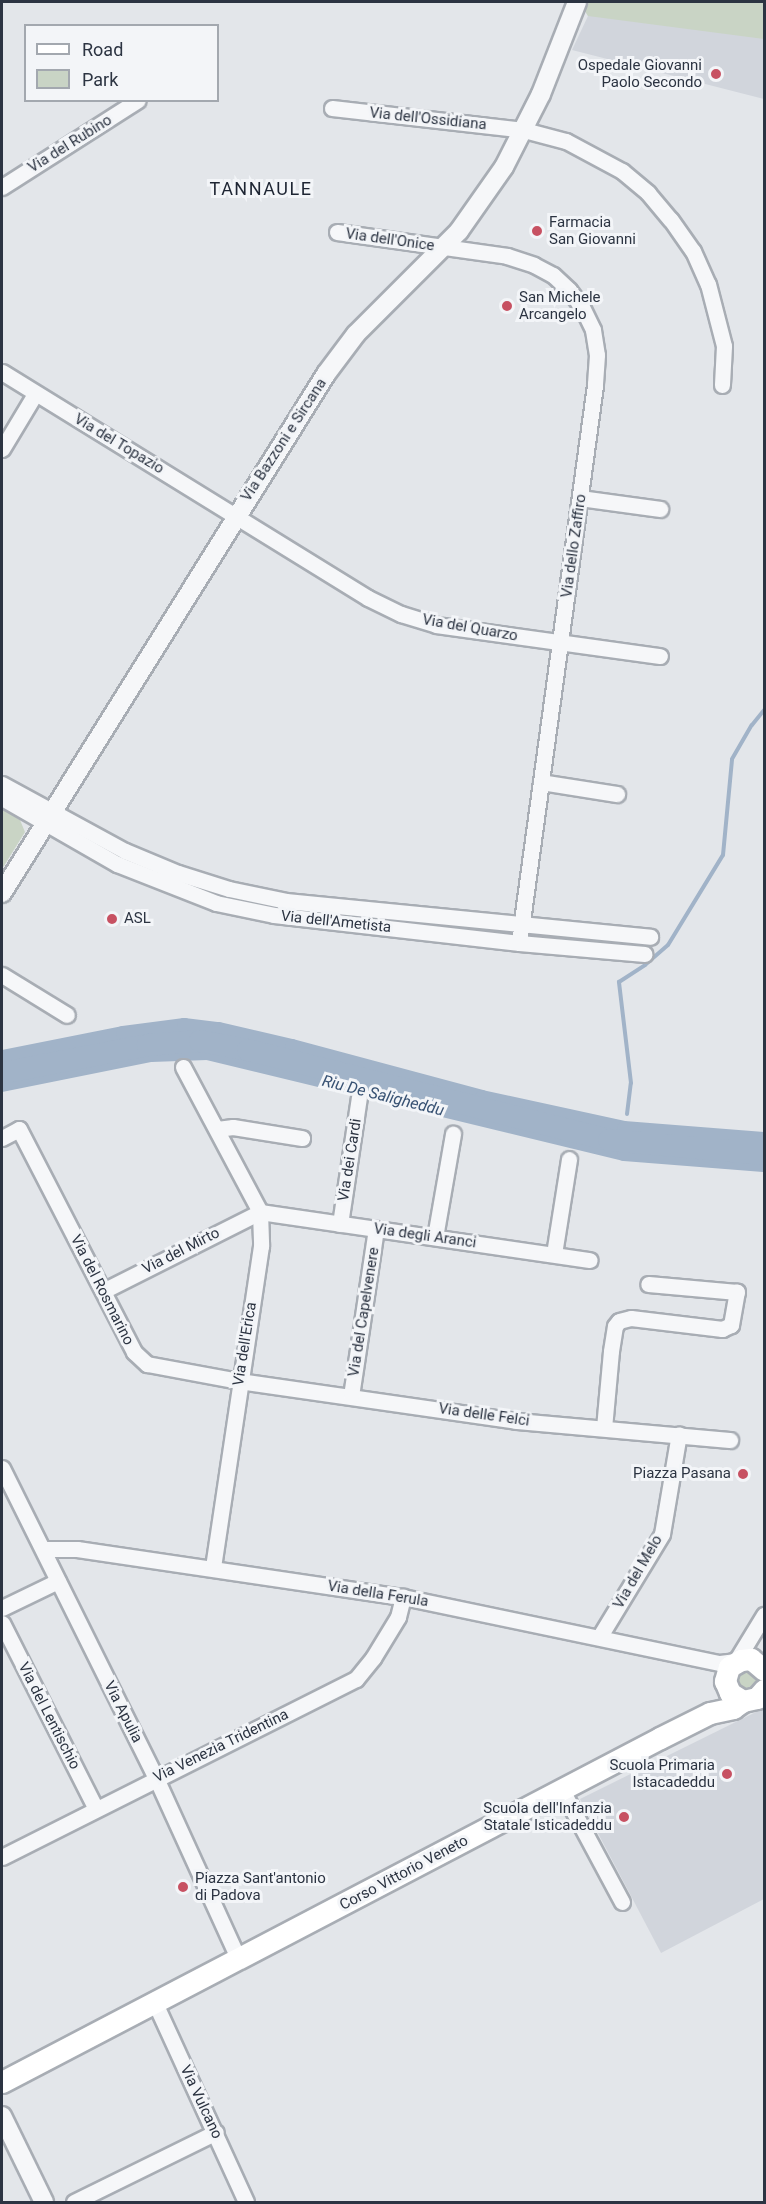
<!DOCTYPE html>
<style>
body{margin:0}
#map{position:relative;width:766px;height:2204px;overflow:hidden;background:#e3e6ea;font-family:Roboto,sans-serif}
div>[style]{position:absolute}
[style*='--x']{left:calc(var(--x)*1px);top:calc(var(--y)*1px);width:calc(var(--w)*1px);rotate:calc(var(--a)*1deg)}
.built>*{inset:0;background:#d1d5dc}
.green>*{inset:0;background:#c9d4c5}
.stream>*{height:4px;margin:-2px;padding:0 2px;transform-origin:2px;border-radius:2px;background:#a1b3c8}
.canal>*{height:14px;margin:-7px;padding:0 7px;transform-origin:7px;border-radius:7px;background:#a1b3c8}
.river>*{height:22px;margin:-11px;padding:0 11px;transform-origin:11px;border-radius:11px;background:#a1b3c8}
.roads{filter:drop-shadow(2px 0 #a8adb4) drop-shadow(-2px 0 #a8adb4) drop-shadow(0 2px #a8adb4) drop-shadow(0 -2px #a8adb4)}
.minor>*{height:15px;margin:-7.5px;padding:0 7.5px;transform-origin:7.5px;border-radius:7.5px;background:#f6f7f9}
.tertiary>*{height:18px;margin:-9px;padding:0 9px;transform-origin:9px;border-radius:9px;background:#f6f7f9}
.secondary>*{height:21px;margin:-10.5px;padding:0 10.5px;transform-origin:10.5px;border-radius:10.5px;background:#fff}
.dots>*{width:16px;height:16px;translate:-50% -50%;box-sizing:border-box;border:3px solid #f3f5f8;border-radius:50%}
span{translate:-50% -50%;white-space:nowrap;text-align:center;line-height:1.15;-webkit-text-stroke:6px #f3f5f8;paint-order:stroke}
.poi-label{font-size:15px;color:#2c3442}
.right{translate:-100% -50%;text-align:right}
.left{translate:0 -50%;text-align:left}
.street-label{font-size:15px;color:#2c3442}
.water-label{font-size:16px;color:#385273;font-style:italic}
.quarter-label{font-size:18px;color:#1e2533;letter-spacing:1.5px}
.frame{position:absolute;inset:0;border:3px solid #2c3442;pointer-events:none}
.legend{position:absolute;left:24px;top:24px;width:195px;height:78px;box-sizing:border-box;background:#f3f5f8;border:2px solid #a3a8af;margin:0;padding:8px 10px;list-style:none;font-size:18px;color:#2c3442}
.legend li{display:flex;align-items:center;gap:12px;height:30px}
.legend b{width:30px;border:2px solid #a3a8af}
</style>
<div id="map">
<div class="built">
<div style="clip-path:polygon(589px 2px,764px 2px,764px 99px,572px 50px,588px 16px,585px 11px)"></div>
<div style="clip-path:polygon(764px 1708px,764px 1899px,661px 1953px,580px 1799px)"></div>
</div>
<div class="green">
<div style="clip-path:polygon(589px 2px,764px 2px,764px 39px,588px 16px,585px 11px)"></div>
<div style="clip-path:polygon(2px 808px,20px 820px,25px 832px,2px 869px)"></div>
<div style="clip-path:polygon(746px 1666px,759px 1677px,760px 1682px,751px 1693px,736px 1689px,735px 1672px)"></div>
</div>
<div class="stream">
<div style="--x:627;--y:1114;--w:31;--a:-83"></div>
<div style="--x:631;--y:1083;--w:102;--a:-96.8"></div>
<div style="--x:619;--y:982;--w:31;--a:-33"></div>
<div style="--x:645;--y:965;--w:30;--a:-41"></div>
<div style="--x:668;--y:945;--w:105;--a:-58.6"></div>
<div style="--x:723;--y:855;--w:96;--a:-84.6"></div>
<div style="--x:732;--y:759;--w:39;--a:-60"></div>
<div style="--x:752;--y:725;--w:19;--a:-51"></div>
<div style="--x:609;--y:1140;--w:9;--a:-36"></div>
</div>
<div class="canal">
<div style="--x:2;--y:1057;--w:123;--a:-11.2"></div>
<div style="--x:123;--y:1033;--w:62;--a:-7.5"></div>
<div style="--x:184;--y:1025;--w:35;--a:7"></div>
<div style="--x:219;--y:1029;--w:75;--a:13.1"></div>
<div style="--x:292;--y:1046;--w:197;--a:15"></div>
<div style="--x:482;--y:1097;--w:145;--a:12.3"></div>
<div style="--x:624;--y:1128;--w:140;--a:4.5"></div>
<div style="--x:2;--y:1085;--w:152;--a:-11.4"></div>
<div style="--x:151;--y:1055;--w:56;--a:-2"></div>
<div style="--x:207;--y:1053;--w:429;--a:13.6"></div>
<div style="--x:624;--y:1154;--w:140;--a:4.5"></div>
</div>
<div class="river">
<div style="--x:2;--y:1073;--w:149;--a:-10.9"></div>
<div style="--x:148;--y:1045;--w:52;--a:-4.4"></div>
<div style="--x:200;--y:1041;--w:49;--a:10.6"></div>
<div style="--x:248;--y:1050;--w:372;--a:14"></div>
<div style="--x:609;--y:1140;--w:156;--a:5.2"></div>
</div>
<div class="roads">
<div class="minor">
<div style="--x:332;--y:108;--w:193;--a:6.5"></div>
<div style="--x:524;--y:130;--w:43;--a:14.7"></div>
<div style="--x:566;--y:141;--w:64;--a:28.2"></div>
<div style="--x:622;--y:171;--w:34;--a:40"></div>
<div style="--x:648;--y:193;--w:35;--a:50"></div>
<div style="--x:671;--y:220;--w:38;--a:55"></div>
<div style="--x:693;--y:251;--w:36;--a:66"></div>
<div style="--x:708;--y:284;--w:64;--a:75.5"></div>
<div style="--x:724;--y:346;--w:39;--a:93"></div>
<div style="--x:2;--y:187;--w:161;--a:-32.6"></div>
<div style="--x:337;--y:232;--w:172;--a:8"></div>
<div style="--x:507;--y:256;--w:28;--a:18"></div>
<div style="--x:534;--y:265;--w:21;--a:28"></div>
<div style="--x:553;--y:275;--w:22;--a:43"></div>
<div style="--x:569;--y:290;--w:21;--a:53"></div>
<div style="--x:582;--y:307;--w:25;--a:64"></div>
<div style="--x:593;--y:330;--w:25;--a:81"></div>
<div style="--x:597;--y:355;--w:30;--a:94"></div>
<div style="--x:595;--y:385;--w:563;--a:97.76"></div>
<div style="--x:2;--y:372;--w:430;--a:31.7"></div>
<div style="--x:368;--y:598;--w:37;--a:26"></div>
<div style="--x:401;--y:614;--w:37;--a:17"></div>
<div style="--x:436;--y:625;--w:226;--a:7.9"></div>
<div style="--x:2;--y:449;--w:64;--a:-59"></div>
<div style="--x:580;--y:498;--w:81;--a:7.8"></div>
<div style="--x:541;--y:782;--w:77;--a:9"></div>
<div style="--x:2;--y:784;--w:140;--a:28.6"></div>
<div style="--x:125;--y:851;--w:57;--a:22.5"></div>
<div style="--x:178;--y:873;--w:53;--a:17.4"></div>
<div style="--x:229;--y:889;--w:58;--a:11.9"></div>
<div style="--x:286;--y:901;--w:366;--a:5.6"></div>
<div style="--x:2;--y:798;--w:133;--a:29.9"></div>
<div style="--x:117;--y:864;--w:106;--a:21.5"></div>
<div style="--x:216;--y:903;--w:59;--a:11.7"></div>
<div style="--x:274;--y:915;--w:247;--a:6.5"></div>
<div style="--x:519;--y:943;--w:126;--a:5"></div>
<div style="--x:2;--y:975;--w:76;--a:31.6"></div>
<div style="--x:183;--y:1067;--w:164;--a:62"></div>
<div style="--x:260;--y:1212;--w:34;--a:88"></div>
<div style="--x:261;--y:1246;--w:326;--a:98.5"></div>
<div style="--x:217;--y:1129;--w:16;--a:-7"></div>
<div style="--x:233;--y:1127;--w:70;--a:9.1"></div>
<div style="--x:2;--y:1138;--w:19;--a:-28"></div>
<div style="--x:19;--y:1129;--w:251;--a:62.7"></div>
<div style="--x:134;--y:1352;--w:18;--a:43"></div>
<div style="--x:147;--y:1364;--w:94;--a:10.5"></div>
<div style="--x:239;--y:1381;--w:280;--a:8.2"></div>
<div style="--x:516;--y:1421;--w:215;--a:5.1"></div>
<div style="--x:340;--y:1224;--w:128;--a:-81.5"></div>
<div style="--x:435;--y:1237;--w:105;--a:-80.1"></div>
<div style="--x:554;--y:1254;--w:96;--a:-81"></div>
<div style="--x:103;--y:1291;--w:176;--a:-26.7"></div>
<div style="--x:260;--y:1212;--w:333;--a:8.3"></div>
<div style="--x:351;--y:1396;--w:169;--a:-81.5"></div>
<div style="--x:604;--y:1428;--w:77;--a:-84.8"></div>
<div style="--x:611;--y:1351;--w:25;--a:-81"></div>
<div style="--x:615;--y:1326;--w:6;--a:-51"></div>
<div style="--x:619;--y:1321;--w:12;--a:-14"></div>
<div style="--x:631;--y:1318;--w:92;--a:6.9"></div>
<div style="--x:722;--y:1329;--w:10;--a:-24"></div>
<div style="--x:731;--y:1325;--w:34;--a:-80"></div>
<div style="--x:737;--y:1292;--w:89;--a:-174.9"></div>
<div style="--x:2;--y:1468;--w:346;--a:63.6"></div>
<div style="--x:156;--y:1778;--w:200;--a:65.5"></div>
<div style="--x:43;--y:1549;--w:34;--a:0"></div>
<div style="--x:77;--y:1549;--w:330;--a:8.4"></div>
<div style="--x:403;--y:1597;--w:324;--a:11.8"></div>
<div style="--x:720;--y:1663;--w:16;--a:-7"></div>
<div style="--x:736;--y:1661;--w:54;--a:-58.7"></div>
<div style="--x:2;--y:1608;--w:62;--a:-25.7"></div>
<div style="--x:2;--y:1623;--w:208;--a:63.2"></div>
<div style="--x:600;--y:1636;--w:119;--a:-58.7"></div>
<div style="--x:662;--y:1534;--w:101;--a:-80.4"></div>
<div style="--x:562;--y:1790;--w:127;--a:61.8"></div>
<div style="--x:2;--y:1857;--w:396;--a:-26.7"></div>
<div style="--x:356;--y:1679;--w:27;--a:-51"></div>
<div style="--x:373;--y:1658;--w:48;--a:-58.6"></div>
<div style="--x:398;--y:1617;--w:21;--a:-76"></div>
<div style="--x:155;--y:2003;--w:219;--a:65.4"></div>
<div style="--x:74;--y:2202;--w:158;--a:-26.2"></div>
</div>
<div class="tertiary">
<div style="--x:2;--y:893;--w:612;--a:-58.02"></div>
<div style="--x:326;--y:374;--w:50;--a:-53.1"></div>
<div style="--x:356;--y:334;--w:146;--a:-45"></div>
<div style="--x:459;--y:231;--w:78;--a:-54.9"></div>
<div style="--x:504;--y:167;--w:82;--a:-63.1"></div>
<div style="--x:541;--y:94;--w:99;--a:-68.6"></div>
<div style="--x:2;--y:2116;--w:96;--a:64"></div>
</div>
<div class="secondary">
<div style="--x:764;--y:1670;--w:17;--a:-140"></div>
<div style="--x:751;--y:1659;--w:10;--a:174"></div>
<div style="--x:741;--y:1660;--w:14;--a:150"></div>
<div style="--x:729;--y:1667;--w:15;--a:106"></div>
<div style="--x:725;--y:1681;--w:13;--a:67"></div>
<div style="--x:730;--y:1693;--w:15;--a:32"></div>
<div style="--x:743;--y:1701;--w:14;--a:-12"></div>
<div style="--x:757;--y:1698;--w:11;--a:-49"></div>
<div style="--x:2;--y:2082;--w:742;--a:-27.6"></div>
<div style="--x:660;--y:1738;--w:56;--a:-26.6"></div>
<div style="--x:710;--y:1713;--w:24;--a:-12"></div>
<div style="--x:733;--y:1708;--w:12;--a:-35"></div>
</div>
</div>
<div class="dots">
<div style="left:716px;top:74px;background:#c75162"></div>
<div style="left:537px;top:231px;background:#c75162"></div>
<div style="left:507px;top:306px;background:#c75162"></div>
<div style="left:112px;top:919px;background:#c75162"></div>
<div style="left:743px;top:1474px;background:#c75162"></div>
<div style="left:727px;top:1774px;background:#c75162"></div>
<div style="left:624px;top:1817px;background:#c75162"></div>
<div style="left:183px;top:1887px;background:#c75162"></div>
</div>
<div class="poi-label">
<span class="right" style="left:702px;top:74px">Ospedale Giovanni<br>Paolo Secondo</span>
<span class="left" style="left:549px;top:231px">Farmacia<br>San Giovanni</span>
<span class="left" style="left:519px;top:306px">San Michele<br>Arcangelo</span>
<span class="left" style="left:124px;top:919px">ASL</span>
<span class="right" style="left:731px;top:1474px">Piazza Pasana</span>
<span class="right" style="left:715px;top:1774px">Scuola Primaria<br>Istacadeddu</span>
<span class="right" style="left:612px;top:1817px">Scuola dell'Infanzia<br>Statale Isticadeddu</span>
<span class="left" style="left:195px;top:1887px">Piazza Sant'antonio<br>di Padova</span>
</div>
<div class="street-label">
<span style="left:428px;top:119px;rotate:6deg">Via dell'Ossidiana</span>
<span style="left:70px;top:144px;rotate:-32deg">Via del Rubino</span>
<span style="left:390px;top:240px;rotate:8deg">Via dell'Onice</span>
<span style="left:284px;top:440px;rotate:-57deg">Via Bazzoni e Sircana</span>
<span style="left:119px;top:444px;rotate:31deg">Via del Topazio</span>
<span style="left:574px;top:546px;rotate:-82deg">Via dello Zaffiro</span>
<span style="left:470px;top:628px;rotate:10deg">Via del Quarzo</span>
<span style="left:336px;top:922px;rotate:6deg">Via dell'Ametista</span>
<span style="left:350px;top:1160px;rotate:-81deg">Via dei Cardi</span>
<span style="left:425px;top:1236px;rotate:8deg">Via degli Aranci</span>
<span style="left:181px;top:1251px;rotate:-27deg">Via del Mirto</span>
<span style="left:102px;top:1290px;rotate:63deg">Via del Rosmarino</span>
<span style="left:364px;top:1312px;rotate:-81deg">Via del Capelvenere</span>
<span style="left:245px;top:1344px;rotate:-81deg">Via dell'Erica</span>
<span style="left:484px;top:1415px;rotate:8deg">Via delle Felci</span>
<span style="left:638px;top:1572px;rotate:-60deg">Via del Melo</span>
<span style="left:378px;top:1594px;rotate:9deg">Via della Ferula</span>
<span style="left:123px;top:1712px;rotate:63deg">Via Apulia</span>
<span style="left:49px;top:1716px;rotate:63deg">Via del Lentischio</span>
<span style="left:221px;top:1746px;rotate:-26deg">Via Venezia Tridentina</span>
<span style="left:404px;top:1873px;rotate:-28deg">Corso Vittorio Veneto</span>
<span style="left:201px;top:2102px;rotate:65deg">Via Vulcano</span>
</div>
<div class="water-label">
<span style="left:383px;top:1096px;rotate:14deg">Riu De Saligheddu</span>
</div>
<div class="quarter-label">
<span style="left:261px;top:189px">TANNAULE</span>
</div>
<div class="frame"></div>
<ul class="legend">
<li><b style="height:8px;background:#fff"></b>Road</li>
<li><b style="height:16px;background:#c9d4c5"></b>Park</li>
</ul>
</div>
